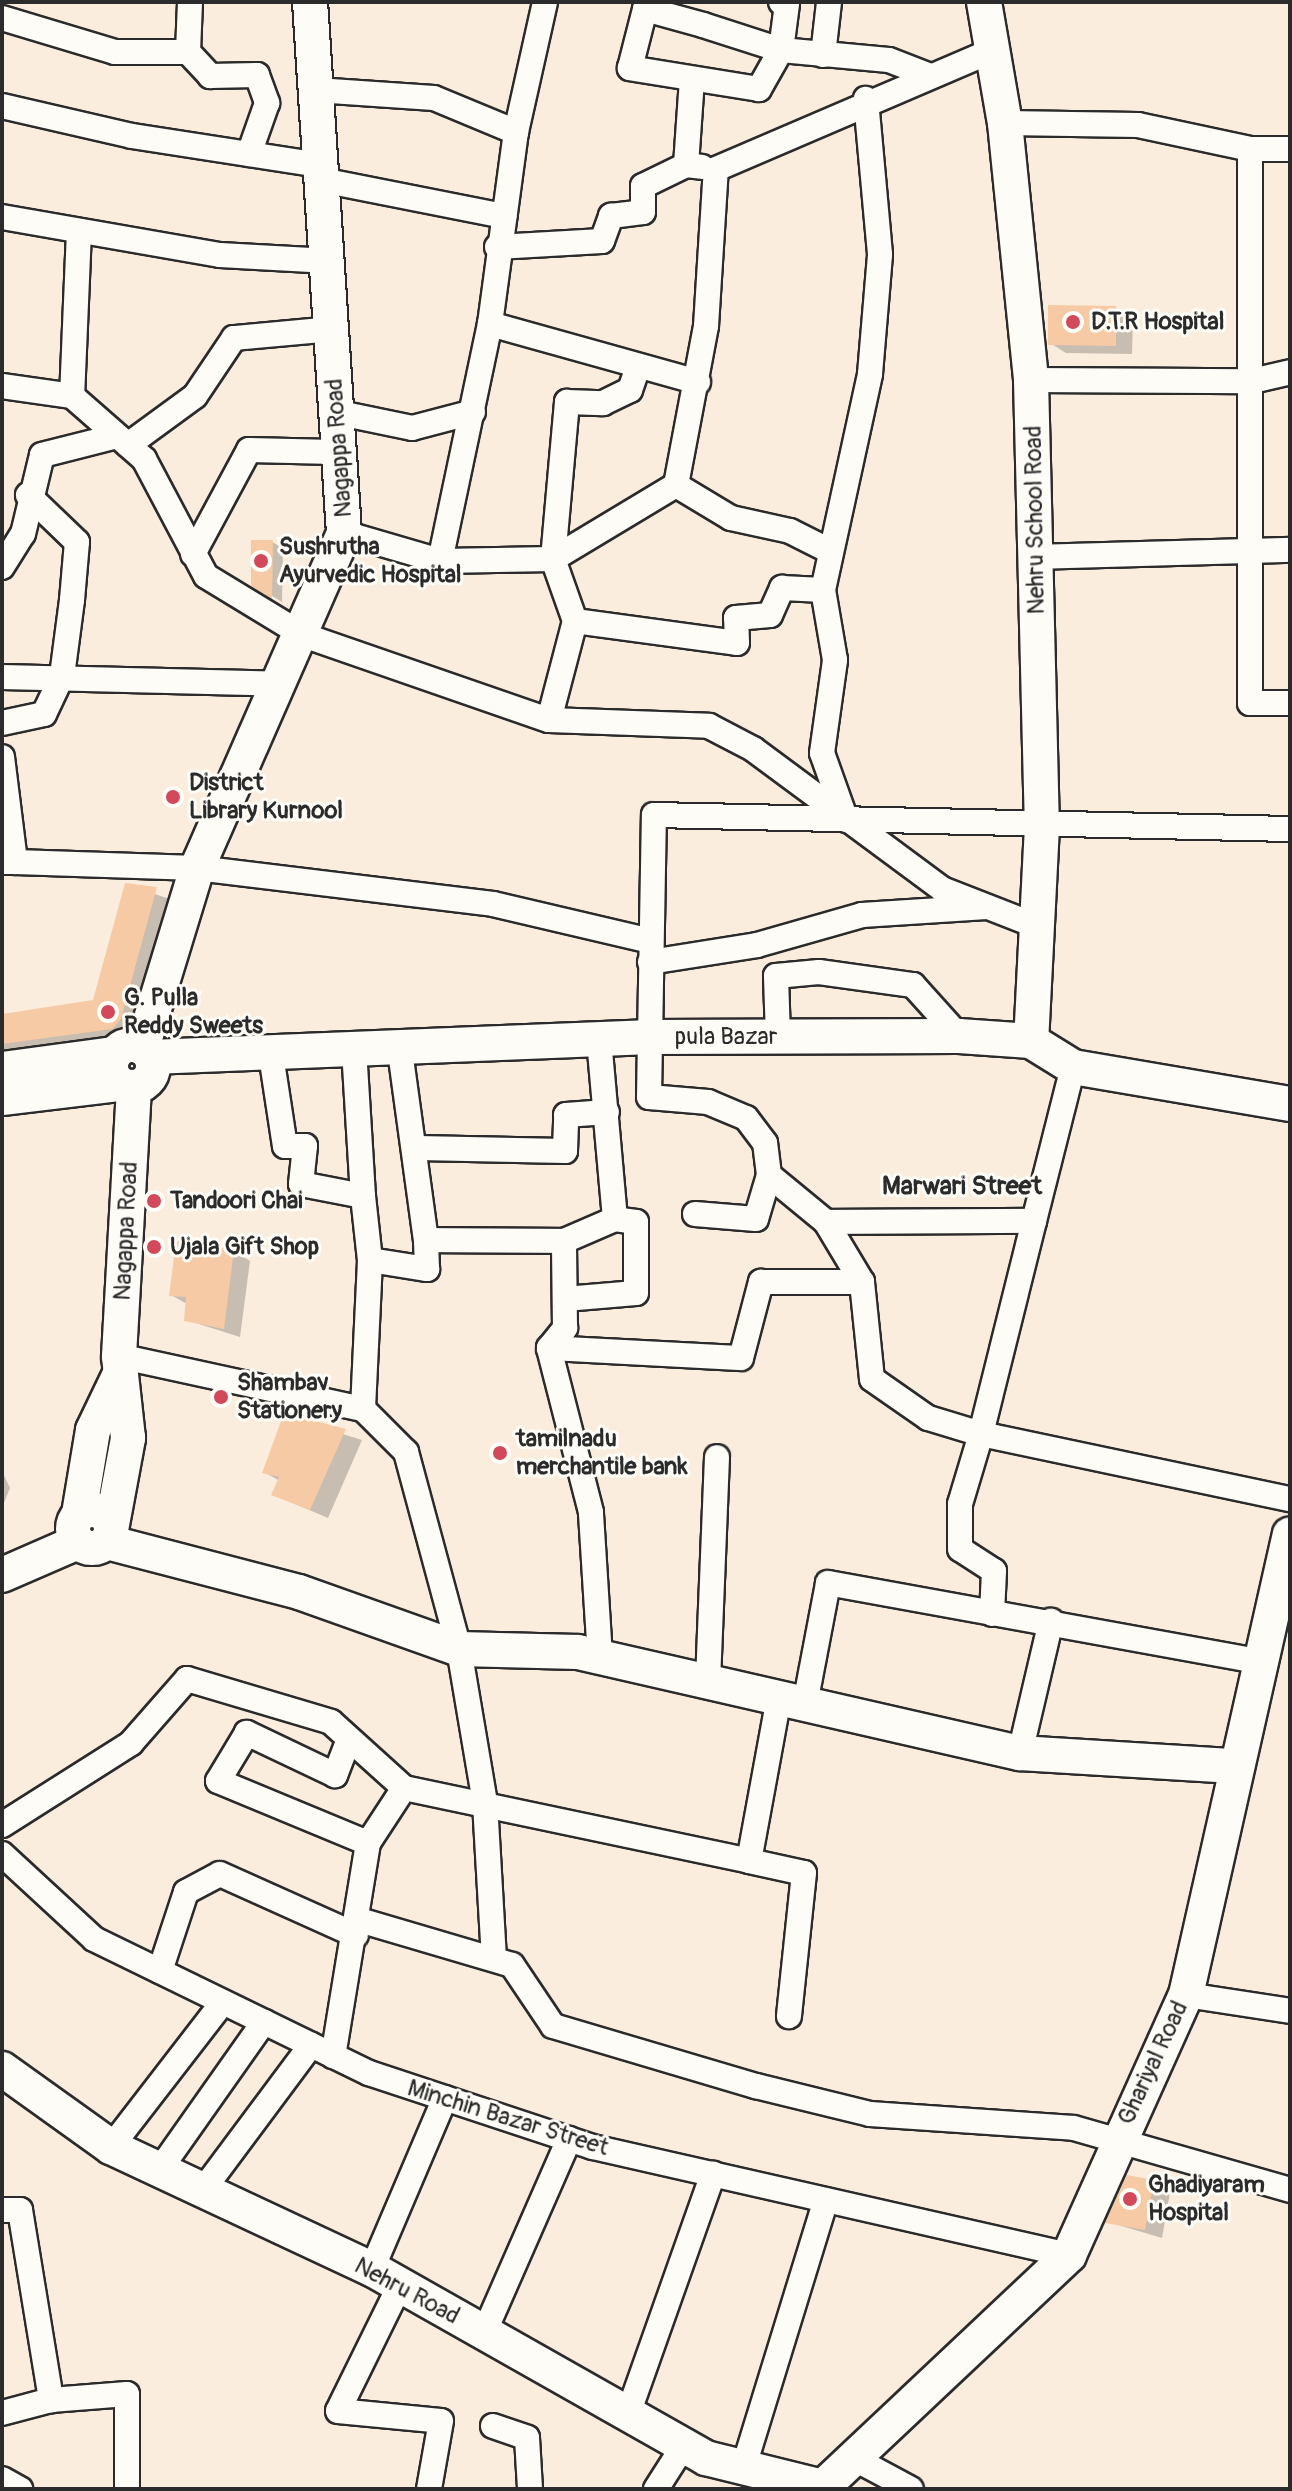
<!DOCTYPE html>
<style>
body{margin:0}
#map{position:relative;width:1292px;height:2491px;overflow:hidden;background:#fbedde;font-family:Pangolin,sans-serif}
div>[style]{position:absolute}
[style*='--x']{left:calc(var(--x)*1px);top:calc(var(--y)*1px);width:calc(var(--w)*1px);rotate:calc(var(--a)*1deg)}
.shadow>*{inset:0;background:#0003}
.building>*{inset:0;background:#f5caa4}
.roads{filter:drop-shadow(2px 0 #2b2b2b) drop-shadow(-2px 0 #2b2b2b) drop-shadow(0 2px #2b2b2b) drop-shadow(0 -2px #2b2b2b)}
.street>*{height:24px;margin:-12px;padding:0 12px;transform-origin:12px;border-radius:12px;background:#fdfcf7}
.secondary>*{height:34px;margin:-17px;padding:0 17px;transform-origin:17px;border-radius:17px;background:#fdfcf7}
.secondary>.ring{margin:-17px;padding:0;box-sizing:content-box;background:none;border:34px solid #fdfcf7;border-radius:50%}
.dots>*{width:22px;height:22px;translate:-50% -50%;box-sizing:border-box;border:4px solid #fdfcf7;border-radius:50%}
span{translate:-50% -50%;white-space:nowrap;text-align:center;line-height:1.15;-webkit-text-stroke:6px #fdfcf7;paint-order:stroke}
.poi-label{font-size:24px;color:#2b2b2b;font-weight:700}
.left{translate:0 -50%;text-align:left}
.street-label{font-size:24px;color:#2b2b2b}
.neighbourhood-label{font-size:26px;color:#2b2b2b;font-weight:700}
.frame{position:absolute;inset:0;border:4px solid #2b2b2b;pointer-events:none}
</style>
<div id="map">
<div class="shadow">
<div style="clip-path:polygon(1116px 308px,1133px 318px,1132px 354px,1066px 353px,1050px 343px)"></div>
<div style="clip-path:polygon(272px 542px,283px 548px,282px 602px,253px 584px)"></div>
<div style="clip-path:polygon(127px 885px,179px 902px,134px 1041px,2px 1059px,2px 1016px,95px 1001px)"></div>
<div style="clip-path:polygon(234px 1251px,250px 1261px,240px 1337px,186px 1320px,187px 1304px,171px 1295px)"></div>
<div style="clip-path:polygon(285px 1416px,362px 1440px,328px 1518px,274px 1495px,280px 1481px,264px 1472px)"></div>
<div style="clip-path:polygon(2px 1471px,10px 1488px,2px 1508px)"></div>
<div style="clip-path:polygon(1128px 2178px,1170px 2192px,1162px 2238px,1108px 2222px)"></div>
</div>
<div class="building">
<div style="clip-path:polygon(1048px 305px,1116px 306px,1116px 346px,1048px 345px)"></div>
<div style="clip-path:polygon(251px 540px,273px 540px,272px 599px,251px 586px)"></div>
<div style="clip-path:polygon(125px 883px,157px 887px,121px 1019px,112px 1029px,2px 1044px,2px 1014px,93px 1000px)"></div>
<div style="clip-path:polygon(176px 1241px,234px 1249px,224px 1329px,184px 1321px,186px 1297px,169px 1296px)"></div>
<div style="clip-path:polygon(284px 1413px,346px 1429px,310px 1510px,271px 1495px,279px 1477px,262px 1473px)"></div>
<div style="clip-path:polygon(1127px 2175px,1154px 2180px,1145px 2230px,1105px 2223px)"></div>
</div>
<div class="roads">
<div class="street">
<div style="--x:781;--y:2;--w:6;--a:18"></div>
<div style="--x:787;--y:4;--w:46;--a:97.4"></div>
<div style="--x:781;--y:50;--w:108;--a:5.3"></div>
<div style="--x:889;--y:60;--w:40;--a:21"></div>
<div style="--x:645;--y:9;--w:60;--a:15.4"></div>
<div style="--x:703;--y:25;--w:82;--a:17.8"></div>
<div style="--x:781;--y:50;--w:45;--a:119.4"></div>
<div style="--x:759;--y:89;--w:131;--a:-170.8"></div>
<div style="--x:630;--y:68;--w:61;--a:-75.7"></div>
<div style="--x:2;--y:18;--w:118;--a:16.7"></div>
<div style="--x:115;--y:52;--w:73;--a:0"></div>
<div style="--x:188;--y:52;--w:50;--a:-87.7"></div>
<div style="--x:188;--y:52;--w:33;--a:47"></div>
<div style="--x:210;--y:76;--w:47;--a:-1.2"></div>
<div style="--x:257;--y:75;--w:30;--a:70"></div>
<div style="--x:267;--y:103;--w:54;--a:109.4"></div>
<div style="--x:823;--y:55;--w:53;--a:-83.5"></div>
<div style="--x:692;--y:79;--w:86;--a:94"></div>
<div style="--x:686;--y:165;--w:16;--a:7"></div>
<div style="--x:316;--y:90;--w:118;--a:3.9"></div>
<div style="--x:434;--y:98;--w:89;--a:22.5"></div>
<div style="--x:2;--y:106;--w:133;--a:13"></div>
<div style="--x:132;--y:136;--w:190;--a:8.8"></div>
<div style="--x:1005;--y:123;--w:133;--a:0.9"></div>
<div style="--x:1138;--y:125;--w:115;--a:12.1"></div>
<div style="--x:1250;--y:149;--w:40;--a:0"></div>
<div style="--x:1250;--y:149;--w:554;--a:90"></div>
<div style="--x:1250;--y:703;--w:40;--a:0"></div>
<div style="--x:322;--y:180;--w:186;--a:11.2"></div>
<div style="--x:2;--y:217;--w:221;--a:9.9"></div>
<div style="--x:220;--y:255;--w:109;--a:3.2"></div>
<div style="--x:79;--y:231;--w:165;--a:92.4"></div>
<div style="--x:72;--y:396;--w:96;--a:41.2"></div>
<div style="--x:144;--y:459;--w:132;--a:62.1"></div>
<div style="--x:206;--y:576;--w:114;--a:31.3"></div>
<div style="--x:303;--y:635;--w:260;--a:19.1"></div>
<div style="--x:549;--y:720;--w:102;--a:-75.3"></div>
<div style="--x:575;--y:621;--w:66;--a:-109.5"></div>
<div style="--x:553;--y:559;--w:158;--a:-84.9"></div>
<div style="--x:567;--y:402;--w:36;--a:2"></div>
<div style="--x:603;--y:403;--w:30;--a:-26"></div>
<div style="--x:630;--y:390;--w:24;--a:-71"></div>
<div style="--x:497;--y:247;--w:105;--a:-3.3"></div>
<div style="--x:602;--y:241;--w:27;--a:-70"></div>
<div style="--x:611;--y:216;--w:32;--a:-7"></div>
<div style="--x:643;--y:212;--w:26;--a:-90"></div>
<div style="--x:643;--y:186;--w:48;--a:-26"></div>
<div style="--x:490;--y:324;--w:216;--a:15.6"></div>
<div style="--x:1031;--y:380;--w:221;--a:0.3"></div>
<div style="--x:1252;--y:381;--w:39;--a:-13"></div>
<div style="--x:2;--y:386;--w:71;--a:8.1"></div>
<div style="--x:335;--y:412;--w:79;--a:11.7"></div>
<div style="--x:412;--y:428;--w:63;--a:-14.7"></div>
<div style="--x:128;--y:445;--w:83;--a:-36.2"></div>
<div style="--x:195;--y:396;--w:70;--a:-56.1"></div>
<div style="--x:234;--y:338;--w:98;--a:-5.2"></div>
<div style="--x:676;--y:485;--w:64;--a:31"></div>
<div style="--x:731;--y:518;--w:60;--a:12.4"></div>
<div style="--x:790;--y:531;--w:45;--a:26.6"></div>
<div style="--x:344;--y:533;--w:100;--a:16.3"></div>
<div style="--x:440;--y:561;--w:113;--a:-1"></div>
<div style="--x:553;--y:559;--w:144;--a:-31"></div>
<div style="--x:676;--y:485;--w:162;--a:-79.3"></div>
<div style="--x:706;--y:326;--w:157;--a:-86.4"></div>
<div style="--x:716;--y:169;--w:297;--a:-23.2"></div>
<div style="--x:193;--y:554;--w:118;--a:-61.7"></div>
<div style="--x:249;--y:450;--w:85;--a:1.3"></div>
<div style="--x:1036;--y:557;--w:254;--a:-1.6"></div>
<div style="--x:440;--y:561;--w:242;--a:-78.1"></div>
<div style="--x:490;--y:324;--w:194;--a:-82.3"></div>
<div style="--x:516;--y:132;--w:133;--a:-77.4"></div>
<div style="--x:2;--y:567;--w:39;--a:-58"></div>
<div style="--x:23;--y:534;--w:81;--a:-76.5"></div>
<div style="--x:42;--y:455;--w:77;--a:-14.2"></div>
<div style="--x:575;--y:621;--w:163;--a:7.7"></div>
<div style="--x:737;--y:643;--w:25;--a:-92"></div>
<div style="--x:736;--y:618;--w:34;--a:-5"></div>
<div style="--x:770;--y:615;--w:30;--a:-66"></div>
<div style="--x:782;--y:588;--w:41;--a:2.8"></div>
<div style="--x:2;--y:677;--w:279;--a:1.4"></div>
<div style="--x:549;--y:720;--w:160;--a:2.1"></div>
<div style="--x:709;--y:726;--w:50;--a:27.6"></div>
<div style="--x:753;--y:749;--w:235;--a:36.5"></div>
<div style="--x:942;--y:889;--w:97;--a:21.3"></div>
<div style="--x:2;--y:723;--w:43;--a:-12.1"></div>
<div style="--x:44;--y:714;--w:42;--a:-64.7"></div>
<div style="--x:62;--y:676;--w:77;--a:-82.5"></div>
<div style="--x:72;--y:600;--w:58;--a:-85.1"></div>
<div style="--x:77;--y:542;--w:68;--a:-136.2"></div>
<div style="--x:2;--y:757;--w:106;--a:82.9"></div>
<div style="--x:15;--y:862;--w:13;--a:180"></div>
<div style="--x:846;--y:820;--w:71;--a:-109.7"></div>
<div style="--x:822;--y:753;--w:94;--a:-82"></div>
<div style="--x:835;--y:660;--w:71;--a:-99.7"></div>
<div style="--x:823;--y:590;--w:221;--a:-77.7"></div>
<div style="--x:870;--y:374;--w:120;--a:-85.2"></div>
<div style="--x:880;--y:254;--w:156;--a:-95.2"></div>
<div style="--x:15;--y:862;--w:182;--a:1.9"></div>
<div style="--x:197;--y:868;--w:298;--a:6.9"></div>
<div style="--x:493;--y:904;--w:162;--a:13.2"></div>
<div style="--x:650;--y:962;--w:108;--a:-9"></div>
<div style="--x:757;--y:945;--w:109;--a:-15.9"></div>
<div style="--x:862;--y:915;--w:125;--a:-3.7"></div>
<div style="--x:778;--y:1037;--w:61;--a:-91.9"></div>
<div style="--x:776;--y:976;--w:43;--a:-5.3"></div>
<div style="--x:819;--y:972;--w:95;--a:7.9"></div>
<div style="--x:913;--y:985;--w:69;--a:48"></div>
<div style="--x:354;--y:1049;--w:147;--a:86.5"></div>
<div style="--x:400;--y:1051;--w:191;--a:82.2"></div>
<div style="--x:426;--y:1240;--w:138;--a:0.4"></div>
<div style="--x:271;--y:1055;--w:92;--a:81.3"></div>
<div style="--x:285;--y:1146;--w:20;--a:0"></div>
<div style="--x:305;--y:1146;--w:38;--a:96"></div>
<div style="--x:301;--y:1184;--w:63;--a:11"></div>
<div style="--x:363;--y:1196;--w:64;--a:83.8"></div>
<div style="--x:370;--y:1260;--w:58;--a:9"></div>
<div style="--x:427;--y:1269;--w:29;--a:-92"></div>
<div style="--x:418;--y:1148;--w:147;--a:1.2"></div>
<div style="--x:565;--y:1151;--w:36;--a:-88"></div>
<div style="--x:566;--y:1115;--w:41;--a:-4.2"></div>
<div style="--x:695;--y:1214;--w:61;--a:4.7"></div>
<div style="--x:756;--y:1219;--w:46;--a:-73.5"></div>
<div style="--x:1034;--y:1221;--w:219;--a:104"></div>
<div style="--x:981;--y:1434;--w:316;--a:11.9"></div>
<div style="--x:826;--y:1222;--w:208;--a:-0.3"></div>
<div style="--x:1034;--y:1221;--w:159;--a:-75.8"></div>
<div style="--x:565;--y:1299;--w:71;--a:-4.8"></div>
<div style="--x:636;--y:1293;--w:71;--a:-90"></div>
<div style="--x:636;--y:1222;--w:21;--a:-172"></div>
<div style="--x:549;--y:1348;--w:26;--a:-51"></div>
<div style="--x:565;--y:1328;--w:87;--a:-90.7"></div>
<div style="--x:564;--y:1241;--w:56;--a:-23.3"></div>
<div style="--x:615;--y:1219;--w:179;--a:-95.1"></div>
<div style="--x:119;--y:1356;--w:250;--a:12.3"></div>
<div style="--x:363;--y:1409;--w:61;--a:45"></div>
<div style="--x:406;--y:1452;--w:204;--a:74.9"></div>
<div style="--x:459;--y:1649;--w:156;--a:80.4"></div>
<div style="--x:485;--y:1803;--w:154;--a:86.7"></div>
<div style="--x:363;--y:1409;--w:149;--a:-87.3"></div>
<div style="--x:992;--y:1614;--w:43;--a:-87.3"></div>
<div style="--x:994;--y:1571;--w:40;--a:-147.1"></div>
<div style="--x:960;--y:1549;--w:45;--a:-90"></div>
<div style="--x:960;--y:1504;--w:73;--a:-73.3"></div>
<div style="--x:981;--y:1434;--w:55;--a:-163.2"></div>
<div style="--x:928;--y:1418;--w:68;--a:-145.1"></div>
<div style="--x:872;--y:1379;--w:98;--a:-95.9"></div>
<div style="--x:862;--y:1282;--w:70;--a:-121"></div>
<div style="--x:826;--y:1222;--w:74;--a:-140.5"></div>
<div style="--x:769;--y:1175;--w:32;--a:-97"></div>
<div style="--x:765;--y:1143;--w:31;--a:-127"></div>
<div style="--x:746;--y:1118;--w:41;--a:-157.2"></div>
<div style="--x:708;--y:1102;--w:59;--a:-175.2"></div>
<div style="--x:649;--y:1097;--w:282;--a:-89"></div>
<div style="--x:654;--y:815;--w:636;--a:1.26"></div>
<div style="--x:600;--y:1657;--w:145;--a:-93.6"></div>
<div style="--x:591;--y:1512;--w:169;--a:-104.4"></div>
<div style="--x:549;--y:1348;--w:192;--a:3"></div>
<div style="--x:741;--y:1358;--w:79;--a:-75.3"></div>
<div style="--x:761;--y:1282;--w:101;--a:0"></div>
<div style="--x:708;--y:1681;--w:224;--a:-87.7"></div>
<div style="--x:805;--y:1704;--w:123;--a:-79.2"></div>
<div style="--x:828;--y:1583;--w:436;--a:10.3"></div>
<div style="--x:349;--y:1739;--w:39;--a:111"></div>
<div style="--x:335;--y:1775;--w:98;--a:-154.5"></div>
<div style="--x:247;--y:1733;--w:56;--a:121.1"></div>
<div style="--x:218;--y:1781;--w:162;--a:22.5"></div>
<div style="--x:1020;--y:1753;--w:136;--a:-76.8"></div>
<div style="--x:404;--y:1788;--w:353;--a:11.9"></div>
<div style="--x:749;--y:1861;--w:166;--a:-79.6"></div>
<div style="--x:2;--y:1825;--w:153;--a:-32.4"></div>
<div style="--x:131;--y:1743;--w:85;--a:-48.8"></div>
<div style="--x:187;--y:1679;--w:150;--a:16.6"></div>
<div style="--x:331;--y:1722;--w:98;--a:42.1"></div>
<div style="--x:404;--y:1788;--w:66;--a:123.2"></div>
<div style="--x:368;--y:1843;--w:216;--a:99.3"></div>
<div style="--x:2;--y:1854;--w:125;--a:42.7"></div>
<div style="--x:94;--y:1939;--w:306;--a:26"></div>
<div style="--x:369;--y:2073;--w:236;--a:18.3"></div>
<div style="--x:593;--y:2147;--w:488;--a:12.8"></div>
<div style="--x:749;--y:1861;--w:56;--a:12.3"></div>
<div style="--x:804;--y:1873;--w:144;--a:96"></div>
<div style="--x:359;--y:1920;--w:159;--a:16.4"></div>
<div style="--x:512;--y:1965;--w:73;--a:56.1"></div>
<div style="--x:553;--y:2026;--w:212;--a:16.5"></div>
<div style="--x:756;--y:2086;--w:117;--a:13.8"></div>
<div style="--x:870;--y:2114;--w:204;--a:3.9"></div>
<div style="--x:1074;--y:2128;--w:225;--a:16"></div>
<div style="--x:160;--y:1971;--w:83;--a:-71.8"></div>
<div style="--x:186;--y:1892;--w:38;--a:-28"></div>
<div style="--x:220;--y:1874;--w:149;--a:24.2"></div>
<div style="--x:1186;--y:1995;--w:105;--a:8.7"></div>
<div style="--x:111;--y:2147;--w:183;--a:-52.3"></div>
<div style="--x:158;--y:2172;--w:184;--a:-54.8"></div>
<div style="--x:200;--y:2194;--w:186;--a:-53.3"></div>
<div style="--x:2;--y:2210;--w:18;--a:0"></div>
<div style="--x:20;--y:2210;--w:193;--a:80.7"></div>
<div style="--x:372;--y:2269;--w:186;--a:-66.9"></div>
<div style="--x:400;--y:2285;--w:140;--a:116.2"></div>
<div style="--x:338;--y:2411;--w:103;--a:5.5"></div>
<div style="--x:441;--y:2421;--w:69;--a:100"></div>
<div style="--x:484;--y:2333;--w:212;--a:-66.3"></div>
<div style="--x:2;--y:2413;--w:51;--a:-14.9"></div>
<div style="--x:51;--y:2400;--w:76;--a:-4.5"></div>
<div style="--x:127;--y:2394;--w:95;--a:90"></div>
<div style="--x:628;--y:2414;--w:255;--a:-70.5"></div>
<div style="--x:493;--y:2426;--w:36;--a:19"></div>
<div style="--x:527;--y:2438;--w:51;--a:86.6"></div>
<div style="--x:857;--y:2460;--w:61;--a:28.2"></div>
<div style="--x:744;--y:2466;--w:278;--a:-72.9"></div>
<div style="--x:2;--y:2479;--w:21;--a:29"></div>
<div style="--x:656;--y:2489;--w:52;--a:-57.5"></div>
</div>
<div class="secondary">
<div style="--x:984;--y:2;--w:123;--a:80.2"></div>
<div style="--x:1005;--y:123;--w:258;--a:84.2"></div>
<div style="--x:1031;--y:380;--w:446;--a:88.6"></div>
<div style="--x:1042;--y:826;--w:215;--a:92.9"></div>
<div class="ring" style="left:111px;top:1045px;width:8px;height:8px"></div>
<div style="--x:142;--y:1048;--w:188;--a:-73"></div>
<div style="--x:197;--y:868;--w:366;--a:-66.3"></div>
<div style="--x:344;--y:533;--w:532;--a:-93.66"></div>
<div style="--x:151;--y:1057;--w:497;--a:-2.3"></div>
<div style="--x:648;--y:1037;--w:311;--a:-0.2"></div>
<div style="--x:959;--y:1036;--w:72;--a:4"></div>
<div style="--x:1031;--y:1041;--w:49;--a:31.8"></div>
<div style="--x:1073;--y:1067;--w:220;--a:9.7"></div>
<div style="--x:2;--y:1069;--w:114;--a:-7.6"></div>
<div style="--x:2;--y:1098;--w:119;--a:-6.8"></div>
<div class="ring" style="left:73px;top:1510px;width:4px;height:4px"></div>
<div style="--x:79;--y:1514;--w:85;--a:-80.5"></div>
<div style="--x:93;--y:1430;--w:60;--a:-64.3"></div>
<div style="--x:111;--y:1530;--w:94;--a:-79.5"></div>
<div style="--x:128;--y:1438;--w:82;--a:-96.3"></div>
<div style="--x:119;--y:1356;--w:269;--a:-86.8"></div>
<div style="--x:107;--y:1542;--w:198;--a:14.6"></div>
<div style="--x:299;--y:1592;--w:170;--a:19.6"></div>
<div style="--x:459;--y:1649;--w:119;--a:1.4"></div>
<div style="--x:578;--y:1652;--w:453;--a:12.9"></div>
<div style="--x:1020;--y:1753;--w:214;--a:3.5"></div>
<div style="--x:2;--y:1575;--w:83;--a:-23.5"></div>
<div style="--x:2;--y:2069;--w:134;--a:35.6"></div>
<div style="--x:111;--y:2147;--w:288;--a:25.1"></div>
<div style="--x:372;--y:2269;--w:384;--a:29.5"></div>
<div style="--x:706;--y:2458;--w:121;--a:13.9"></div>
<div style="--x:823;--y:2487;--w:338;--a:-43.3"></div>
<div style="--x:1069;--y:2255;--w:285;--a:-65.8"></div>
<div style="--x:1186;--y:1995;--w:472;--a:-77.3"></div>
</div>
</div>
<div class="dots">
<div style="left:1073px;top:322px;background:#d1495b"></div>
<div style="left:261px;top:561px;background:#d1495b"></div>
<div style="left:173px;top:797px;background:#d1495b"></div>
<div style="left:108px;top:1012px;background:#d1495b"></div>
<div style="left:154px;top:1201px;background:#d1495b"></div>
<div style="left:154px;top:1247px;background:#d1495b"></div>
<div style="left:221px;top:1397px;background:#d1495b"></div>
<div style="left:500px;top:1453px;background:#d1495b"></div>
<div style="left:1130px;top:2199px;background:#d1495b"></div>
</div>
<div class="poi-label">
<span class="left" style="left:1091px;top:322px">D.T.R Hospital</span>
<span class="left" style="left:279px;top:561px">Sushrutha<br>Ayurvedic Hospital</span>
<span class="left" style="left:189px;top:797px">District<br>Library Kurnool</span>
<span class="left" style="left:124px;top:1012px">G. Pulla<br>Reddy Sweets</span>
<span class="left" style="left:170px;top:1201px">Tandoori Chai</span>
<span class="left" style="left:170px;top:1247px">Ujala Gift Shop</span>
<span class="left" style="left:237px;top:1397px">Shambav<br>Stationery</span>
<span class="left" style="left:516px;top:1453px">tamilnadu<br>merchantile bank</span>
<span class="left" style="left:1148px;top:2199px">Ghadiyaram<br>Hospital</span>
</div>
<div class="street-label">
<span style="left:339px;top:448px;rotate:-94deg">Nagappa Road</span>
<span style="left:1035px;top:520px;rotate:-91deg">Nehru School Road</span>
<span style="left:726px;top:1037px">pula Bazar</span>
<span style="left:126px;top:1231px;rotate:-87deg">Nagappa Road</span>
<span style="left:1153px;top:2063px;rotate:-65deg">Ghariyal Road</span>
<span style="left:508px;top:2118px;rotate:17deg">Minchin Bazar Street</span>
<span style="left:407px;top:2291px;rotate:28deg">Nehru Road</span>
</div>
<div class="neighbourhood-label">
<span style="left:962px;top:1187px">Marwari Street</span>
</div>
<div class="frame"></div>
</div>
